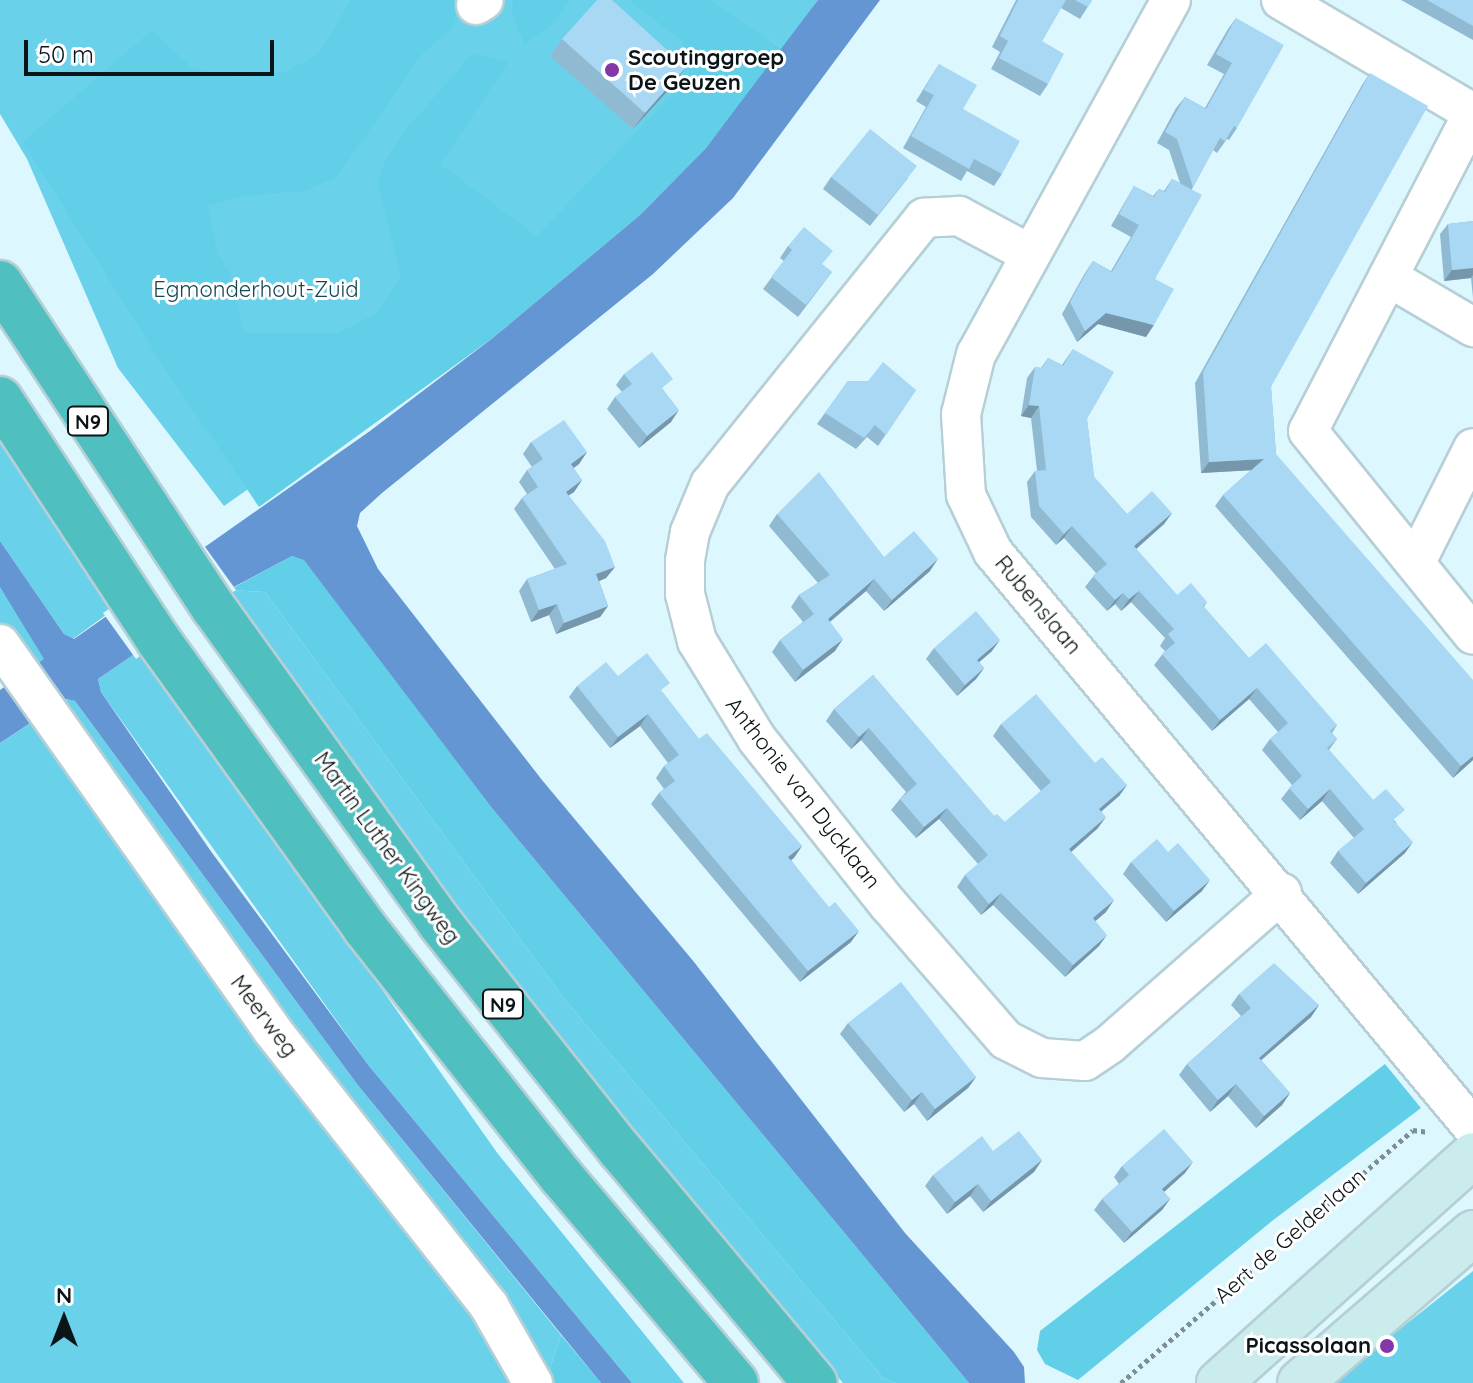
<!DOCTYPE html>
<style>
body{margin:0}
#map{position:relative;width:1473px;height:1383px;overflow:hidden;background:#ddf7fe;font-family:Quicksand,sans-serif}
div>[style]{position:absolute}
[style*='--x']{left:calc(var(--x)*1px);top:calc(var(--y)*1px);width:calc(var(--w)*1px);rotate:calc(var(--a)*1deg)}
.green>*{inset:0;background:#69d1ea}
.forest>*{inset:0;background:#61cfe8}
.water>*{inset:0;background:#6496d3}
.pier>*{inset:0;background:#ddf7fe}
.path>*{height:5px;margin-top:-2.5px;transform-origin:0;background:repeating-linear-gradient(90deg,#7d8f95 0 4px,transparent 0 8px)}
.roads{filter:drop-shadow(2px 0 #b6cfd6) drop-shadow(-2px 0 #b6cfd6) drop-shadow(0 2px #b6cfd6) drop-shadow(0 -2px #b6cfd6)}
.street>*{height:38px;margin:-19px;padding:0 19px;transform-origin:19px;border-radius:19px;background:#fff}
.secondary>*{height:44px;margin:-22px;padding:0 22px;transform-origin:22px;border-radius:22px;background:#caecec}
.highway>*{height:44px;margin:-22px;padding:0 22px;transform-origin:22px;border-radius:22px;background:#50bfc0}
.wall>*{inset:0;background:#90bad2}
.shaded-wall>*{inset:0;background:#7697ab}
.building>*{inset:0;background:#a8d8f4}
.dots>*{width:22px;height:22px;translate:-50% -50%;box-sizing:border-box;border:4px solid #fff;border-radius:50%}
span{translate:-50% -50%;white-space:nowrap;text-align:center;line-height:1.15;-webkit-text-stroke:6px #fff;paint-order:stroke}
.shield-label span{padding:2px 6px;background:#fff;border:2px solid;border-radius:6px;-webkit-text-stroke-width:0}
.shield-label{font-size:20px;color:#0b1417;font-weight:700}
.poi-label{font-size:22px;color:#0b1417;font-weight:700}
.left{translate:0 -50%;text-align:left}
.right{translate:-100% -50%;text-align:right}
.park-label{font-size:22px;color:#154651}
.street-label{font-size:22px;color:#0b1417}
.north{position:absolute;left:24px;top:1279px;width:80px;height:80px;-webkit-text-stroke:6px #fff;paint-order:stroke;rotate:0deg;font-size:22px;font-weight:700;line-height:32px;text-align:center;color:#0b1417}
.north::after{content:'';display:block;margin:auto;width:28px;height:36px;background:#0b1417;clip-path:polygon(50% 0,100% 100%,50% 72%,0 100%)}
.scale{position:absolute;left:24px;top:40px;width:250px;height:36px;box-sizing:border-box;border:4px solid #0b1417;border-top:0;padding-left:10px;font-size:24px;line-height:28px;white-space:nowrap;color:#0b1417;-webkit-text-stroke:6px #fff;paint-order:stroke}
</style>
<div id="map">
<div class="green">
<div style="clip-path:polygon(0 0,818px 0,783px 49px,760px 34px,437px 356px,224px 506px,118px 368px,27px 159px,0 114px)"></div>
<div style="clip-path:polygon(0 440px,114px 609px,73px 639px,64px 634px,0 541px)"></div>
<div style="clip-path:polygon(0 587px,41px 649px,45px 659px,34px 667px,0 622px)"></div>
<div style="clip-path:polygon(229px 590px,265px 592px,565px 1000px,883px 1378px,896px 1383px,843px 1383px,746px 1270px,587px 1077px,371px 796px)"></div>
<div style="clip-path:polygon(142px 649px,498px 1154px,684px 1383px,632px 1383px,369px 1066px,101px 692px,98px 679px)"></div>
<div style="clip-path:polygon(68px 699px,75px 701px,357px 1084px,561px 1335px,550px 1368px,555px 1383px,545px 1383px,59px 705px)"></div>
<div style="clip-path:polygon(34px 721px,465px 1296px,516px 1383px,0 1383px,0 743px)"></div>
<div style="clip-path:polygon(1473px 1271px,1473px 1383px,1332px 1383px)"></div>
</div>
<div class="forest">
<div style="clip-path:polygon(351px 0,462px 0,452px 28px,422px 54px,337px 177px,304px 191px,240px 196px,208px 206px,217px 253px,229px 272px,244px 333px,338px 333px,377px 313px,401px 276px,378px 184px,384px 164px,403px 133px,473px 53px,508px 62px,440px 164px,537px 236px,687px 79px,691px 64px,682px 41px,629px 0,710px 0,783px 49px,706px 148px,640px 215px,494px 337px,259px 507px,162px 364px,23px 142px,152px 30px,192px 68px,236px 77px,287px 72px,320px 52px)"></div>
<div style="clip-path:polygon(513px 0,570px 0,551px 25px,524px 44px,512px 13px)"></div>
<div style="clip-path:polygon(292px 556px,304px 559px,491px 807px,969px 1383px,896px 1383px,883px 1378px,565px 1000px,265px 592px,229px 590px)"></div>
<div style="clip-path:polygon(1385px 1064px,1421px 1108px,1272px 1221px,1078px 1380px,1045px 1364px,1037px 1350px,1040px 1331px)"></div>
<div style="clip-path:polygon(561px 1335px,601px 1383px,555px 1383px,550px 1368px)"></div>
</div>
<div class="water">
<div style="clip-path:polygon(818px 0,880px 0,733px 198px,653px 274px,382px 493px,360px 513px,357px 526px,378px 569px,542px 780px,694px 962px,905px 1233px,1014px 1352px,1024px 1367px,1025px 1383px,969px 1383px,491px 807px,304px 560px,292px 556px,228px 590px,98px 679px,101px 692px,210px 850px,369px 1066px,632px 1383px,601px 1383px,357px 1084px,75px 701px,67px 699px,0 743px,0 690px,44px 659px,0 587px,0 541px,64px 634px,74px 639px,370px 431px,494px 337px,640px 215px,706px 148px)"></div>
</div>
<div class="pier">
<div style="clip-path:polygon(203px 544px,236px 590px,136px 659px,103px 613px)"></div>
</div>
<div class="path">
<div style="--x:1121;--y:1383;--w:386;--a:-40.9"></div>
<div style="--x:1413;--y:1130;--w:16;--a:7"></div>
</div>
<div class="roads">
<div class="street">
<div style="--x:1171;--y:0;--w:404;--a:118.8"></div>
<div style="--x:976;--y:354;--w:62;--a:104"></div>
<div style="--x:961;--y:414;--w:81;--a:86.5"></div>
<div style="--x:966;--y:495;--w:63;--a:64.7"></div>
<div style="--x:993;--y:552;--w:750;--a:50.19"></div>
<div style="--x:1281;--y:0;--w:223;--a:30.5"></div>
<div style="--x:476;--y:5;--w:9;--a:-32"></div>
<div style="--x:1473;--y:113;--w:358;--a:117.4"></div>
<div style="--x:1308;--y:431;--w:262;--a:51"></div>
<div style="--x:1030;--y:254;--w:81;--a:-151.8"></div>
<div style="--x:959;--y:216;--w:35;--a:177"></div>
<div style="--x:924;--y:218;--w:341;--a:128.8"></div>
<div style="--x:710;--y:484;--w:52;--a:112.6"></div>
<div style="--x:690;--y:532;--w:29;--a:100"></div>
<div style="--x:685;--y:561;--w:33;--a:90"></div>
<div style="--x:685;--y:594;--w:49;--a:75.7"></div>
<div style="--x:697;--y:641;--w:115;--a:58.5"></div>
<div style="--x:757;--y:739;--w:211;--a:51.6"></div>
<div style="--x:888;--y:904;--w:180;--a:49.1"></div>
<div style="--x:1006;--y:1040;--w:40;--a:26.6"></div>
<div style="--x:1042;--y:1058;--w:43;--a:4"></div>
<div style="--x:1085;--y:1061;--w:30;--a:-34"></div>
<div style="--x:1110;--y:1044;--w:229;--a:-41.3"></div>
<div style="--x:1388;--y:277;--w:99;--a:30.5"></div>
<div style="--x:1417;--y:560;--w:125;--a:-63.4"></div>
<div style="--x:0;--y:644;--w:472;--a:54.8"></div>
<div style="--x:272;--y:1030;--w:351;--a:51.8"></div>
<div style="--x:489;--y:1306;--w:89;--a:60.3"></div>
</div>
<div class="secondary">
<div style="--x:1219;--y:1383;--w:341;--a:-41.9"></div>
<div style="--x:1300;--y:1383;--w:229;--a:-40.9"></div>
</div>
<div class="highway">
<div style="--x:0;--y:283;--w:388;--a:56.7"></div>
<div style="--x:213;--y:607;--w:389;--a:54.3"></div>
<div style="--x:440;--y:923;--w:291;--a:51.6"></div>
<div style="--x:621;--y:1151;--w:302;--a:50.1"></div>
<div style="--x:0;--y:399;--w:290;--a:56.7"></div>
<div style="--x:159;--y:641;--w:353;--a:54.3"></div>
<div style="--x:365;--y:928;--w:316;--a:51.7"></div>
<div style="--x:561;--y:1176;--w:271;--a:49.8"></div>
</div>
</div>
<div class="wall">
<div style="clip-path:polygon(1016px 0,1092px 0,1080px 19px,1061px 8px,1042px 41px,1048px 84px,1040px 96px,991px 69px,1000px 52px,992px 47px)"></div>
<div style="clip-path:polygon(1401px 0,1473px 0,1473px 40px)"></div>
<div style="clip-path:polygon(1236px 18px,1237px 128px,1229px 140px,1227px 139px,1217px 153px,1213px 150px,1192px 189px,1155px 279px,1146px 337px,1098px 324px,1077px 342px,1062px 314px,1085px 273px,1093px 261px,1111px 271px,1131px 237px,1111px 226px,1134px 186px,1153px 196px,1159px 189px,1164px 191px,1172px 179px,1180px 183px,1169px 150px,1157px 143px,1176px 108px,1185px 97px,1205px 108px,1224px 74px,1207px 65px,1228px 29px)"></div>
<div style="clip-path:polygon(562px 39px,674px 84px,633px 129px,550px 56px)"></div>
<div style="clip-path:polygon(939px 64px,963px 109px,1002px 174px,994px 186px,967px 171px,961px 181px,903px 148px,926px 107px,916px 101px)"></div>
<div style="clip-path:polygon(1370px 73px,1271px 387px,1276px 454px,1473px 760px,1453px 778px,1215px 506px,1223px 495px,1251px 470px,1201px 473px,1195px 383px,1362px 85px)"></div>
<div style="clip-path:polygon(831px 177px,908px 178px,870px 226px,823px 189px)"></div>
<div style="clip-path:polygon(1473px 221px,1473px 298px,1471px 278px,1444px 281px,1440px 234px,1448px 224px)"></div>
<div style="clip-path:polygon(788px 246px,823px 265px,832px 272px,798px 317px,763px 289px,784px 261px,780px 258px)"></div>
<div style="clip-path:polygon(1073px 349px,1087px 419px,1094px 477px,1127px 514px,1172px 513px,1164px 524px,1136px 549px,1177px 595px,1207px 602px,1204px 607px,1249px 658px,1337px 725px,1332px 733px,1337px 739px,1329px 750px,1373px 800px,1396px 822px,1405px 853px,1358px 894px,1330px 863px,1338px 851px,1354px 838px,1322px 801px,1300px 820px,1281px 799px,1292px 785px,1262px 750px,1270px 739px,1278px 732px,1249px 699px,1212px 731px,1154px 665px,1165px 651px,1160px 646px,1165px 638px,1131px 602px,1121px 611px,1115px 604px,1107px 611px,1085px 587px,1096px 573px,1064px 538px,1056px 545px,1031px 517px,1027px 482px,1035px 471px,1037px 471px,1031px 418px,1021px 416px,1027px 378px,1035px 367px,1041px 368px,1048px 358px,1062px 365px)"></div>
<div style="clip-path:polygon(624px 374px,664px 391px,671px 422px,639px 448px,607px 409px,615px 397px,622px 392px,616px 385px)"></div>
<div style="clip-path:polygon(848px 381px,916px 390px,878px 446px,867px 437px,856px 449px,817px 424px)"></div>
<div style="clip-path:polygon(531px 442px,587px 452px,579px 464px,573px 468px,582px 480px,574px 492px,568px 496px,615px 567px,606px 578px,599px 581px,608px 606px,600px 617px,556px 634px,549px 615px,531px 622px,519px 591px,527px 579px,555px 569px,514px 509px,522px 498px,527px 494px,519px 482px,527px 470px,532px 467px,523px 454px)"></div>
<div style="clip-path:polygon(777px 514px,884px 557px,930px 571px,884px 611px,866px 591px,830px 622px,835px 651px,795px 682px,772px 652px,780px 640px,803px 622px,791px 607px,799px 595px,818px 583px,769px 526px)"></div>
<div style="clip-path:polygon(934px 648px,992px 651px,979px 662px,984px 668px,976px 679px,957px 696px,926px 659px)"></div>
<div style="clip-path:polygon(873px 675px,994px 816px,1005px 822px,1041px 791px,993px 736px,1001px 724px,1095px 763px,1127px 785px,1119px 796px,1102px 811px,1098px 828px,1071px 852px,1106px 912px,1095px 921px,1099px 946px,1065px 977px,993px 905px,981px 915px,957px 887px,965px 875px,978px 864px,939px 819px,916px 838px,891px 810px,900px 799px,906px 792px,861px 740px,851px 749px,826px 721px,834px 709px)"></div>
<div style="clip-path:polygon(618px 676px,663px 693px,699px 739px,802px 846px,791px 860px,851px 942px,800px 982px,651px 804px,659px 793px,664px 789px,656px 778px,664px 766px,668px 763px,640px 726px,610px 748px,569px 697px,577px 686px)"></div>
<div style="clip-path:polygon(1131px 862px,1202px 891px,1166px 922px,1123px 874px)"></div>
<div style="clip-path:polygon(1239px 994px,1319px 1005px,1311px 1017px,1261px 1060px,1290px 1093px,1282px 1105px,1256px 1128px,1228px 1096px,1210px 1112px,1179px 1075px,1187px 1064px,1241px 1016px,1231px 1005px)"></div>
<div style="clip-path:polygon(848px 1023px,976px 1077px,968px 1088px,927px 1121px,914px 1104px,904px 1112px,840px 1034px)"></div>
<div style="clip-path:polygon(993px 1151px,1042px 1160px,1034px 1172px,983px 1212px,970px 1196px,947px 1214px,925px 1186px,933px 1175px)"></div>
<div style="clip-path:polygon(1122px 1166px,1185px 1173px,1164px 1192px,1170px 1199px,1162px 1210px,1124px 1243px,1094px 1210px,1102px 1199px,1119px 1184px,1114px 1177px)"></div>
</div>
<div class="shaded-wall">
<div style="clip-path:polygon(686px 67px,674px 84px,633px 129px,645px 113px)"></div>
<div style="clip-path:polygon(1473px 268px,1473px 275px,1471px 278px,1444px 281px,1452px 270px)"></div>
<div style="clip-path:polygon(1106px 313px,1154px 325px,1146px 337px,1098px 324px,1077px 342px,1085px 331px)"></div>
<div style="clip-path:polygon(1029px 405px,1039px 406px,1031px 418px,1021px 416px)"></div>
<div style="clip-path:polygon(679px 410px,671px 422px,639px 448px,647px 436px)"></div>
<div style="clip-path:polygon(587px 452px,579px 464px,563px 476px,571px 464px)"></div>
<div style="clip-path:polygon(1264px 459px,1256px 470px,1201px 473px,1209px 462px)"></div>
<div style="clip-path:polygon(582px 480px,574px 492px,557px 503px,566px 492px)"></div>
<div style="clip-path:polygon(1172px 513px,1164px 524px,1126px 558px,1134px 546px)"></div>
<div style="clip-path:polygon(1072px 526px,1064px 538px,1056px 545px,1064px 534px)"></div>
<div style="clip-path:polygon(938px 559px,930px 571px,884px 611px,892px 600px)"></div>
<div style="clip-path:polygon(615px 567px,606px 578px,588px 586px,596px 574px)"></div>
<div style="clip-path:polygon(874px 579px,866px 591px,820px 630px,828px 619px)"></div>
<div style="clip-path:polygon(1139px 591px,1131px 602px,1121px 611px,1129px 599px)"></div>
<div style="clip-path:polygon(1123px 593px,1115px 604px,1107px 611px,1115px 600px)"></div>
<div style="clip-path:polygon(557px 604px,549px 615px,531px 622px,539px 610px)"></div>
<div style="clip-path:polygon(608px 606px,600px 617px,556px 634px,564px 623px)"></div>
<div style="clip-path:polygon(843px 639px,835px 651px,795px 682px,803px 670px)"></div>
<div style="clip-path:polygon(1000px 640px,992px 651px,969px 671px,977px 660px)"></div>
<div style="clip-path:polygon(984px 668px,976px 679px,957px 696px,965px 685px)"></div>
<div style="clip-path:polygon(1257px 688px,1249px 699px,1212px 731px,1220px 720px)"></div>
<div style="clip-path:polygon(648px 714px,640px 726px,610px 748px,618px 737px)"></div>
<div style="clip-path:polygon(869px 728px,861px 740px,851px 749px,859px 737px)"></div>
<div style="clip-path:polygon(1473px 756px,1473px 760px,1453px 778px,1461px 766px)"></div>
<div style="clip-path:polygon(1127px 785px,1119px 796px,1091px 820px,1099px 809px)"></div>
<div style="clip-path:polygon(1330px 789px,1322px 801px,1300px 820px,1308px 809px)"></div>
<div style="clip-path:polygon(947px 808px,939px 819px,916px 838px,924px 827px)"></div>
<div style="clip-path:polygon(1106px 817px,1098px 828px,1061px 861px,1069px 849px)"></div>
<div style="clip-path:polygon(1413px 842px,1405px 853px,1358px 894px,1366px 883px)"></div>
<div style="clip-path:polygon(802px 846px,794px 858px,780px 868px,788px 857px)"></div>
<div style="clip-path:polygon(1210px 880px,1202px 891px,1166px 922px,1174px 911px)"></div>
<div style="clip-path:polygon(1001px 893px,993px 905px,981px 915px,989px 904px)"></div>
<div style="clip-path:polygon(1114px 900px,1106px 912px,1085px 930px,1093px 918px)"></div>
<div style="clip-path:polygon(859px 931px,851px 942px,800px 982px,808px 971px)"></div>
<div style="clip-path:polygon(1107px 935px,1099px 946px,1065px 977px,1073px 965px)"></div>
<div style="clip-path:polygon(1319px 1005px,1311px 1017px,1251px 1069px,1259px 1058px)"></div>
<div style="clip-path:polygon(976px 1077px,968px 1088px,927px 1121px,935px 1109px)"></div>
<div style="clip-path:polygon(1236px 1084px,1228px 1096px,1210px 1112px,1218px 1100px)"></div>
<div style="clip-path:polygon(922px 1092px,914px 1104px,904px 1112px,912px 1100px)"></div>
<div style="clip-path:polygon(1290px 1093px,1282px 1105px,1256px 1128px,1264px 1116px)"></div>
<div style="clip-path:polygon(1042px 1160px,1034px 1172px,983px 1212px,991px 1201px)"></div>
<div style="clip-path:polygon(1193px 1162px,1185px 1173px,1154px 1201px,1162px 1189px)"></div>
<div style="clip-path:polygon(978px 1184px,970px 1196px,947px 1214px,955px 1202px)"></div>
<div style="clip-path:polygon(1170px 1199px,1162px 1210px,1124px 1243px,1132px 1232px)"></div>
</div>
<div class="building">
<div style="clip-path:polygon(597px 0,612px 0,686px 67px,645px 113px,562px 39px)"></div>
<div style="clip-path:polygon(1018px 0,1066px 0,1042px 41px,1064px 54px,1048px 84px,999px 58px,1008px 41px,1000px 36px)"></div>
<div style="clip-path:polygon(1075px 0,1092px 0,1088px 7px)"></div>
<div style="clip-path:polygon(1427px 0,1473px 0,1473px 26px)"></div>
<div style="clip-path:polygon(1236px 18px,1284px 45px,1237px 128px,1234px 126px,1225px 141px,1220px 138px,1193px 187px,1177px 139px,1165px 132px,1185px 97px,1206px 109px,1232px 63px,1216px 54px)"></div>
<div style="clip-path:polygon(939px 64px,977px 85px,963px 109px,1020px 141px,1002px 174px,974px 159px,969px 169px,911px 136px,934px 95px,924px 90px)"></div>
<div style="clip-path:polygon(1370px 73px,1428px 106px,1271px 387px,1276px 454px,1473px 680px,1473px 756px,1461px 766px,1223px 495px,1264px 459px,1209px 462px,1203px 372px)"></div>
<div style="clip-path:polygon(870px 129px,917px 166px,878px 215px,831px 177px)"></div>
<div style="clip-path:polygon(1172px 179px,1202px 195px,1155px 279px,1174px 289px,1154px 325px,1106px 313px,1085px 331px,1070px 302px,1093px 261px,1112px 272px,1139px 225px,1119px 214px,1134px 186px,1154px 197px,1159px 189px,1165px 192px)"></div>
<div style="clip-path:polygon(1473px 221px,1473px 268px,1452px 270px,1448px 224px)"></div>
<div style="clip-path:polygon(804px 227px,833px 251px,822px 264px,832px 272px,806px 305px,771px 277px,792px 250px,788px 246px)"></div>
<div style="clip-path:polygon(1073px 349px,1114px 372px,1087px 419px,1094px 477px,1127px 514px,1152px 491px,1172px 513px,1134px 546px,1177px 595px,1191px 583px,1207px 602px,1203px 606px,1249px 658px,1266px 643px,1337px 725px,1330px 731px,1337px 739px,1327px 748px,1373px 800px,1386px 789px,1405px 810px,1393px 820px,1413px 842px,1366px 883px,1338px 851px,1364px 829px,1330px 789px,1308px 809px,1289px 788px,1302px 776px,1270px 739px,1288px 723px,1257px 688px,1220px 720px,1162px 654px,1175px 643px,1168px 634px,1174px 629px,1139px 591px,1129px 599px,1123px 593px,1115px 600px,1093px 576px,1107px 564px,1072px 526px,1064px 534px,1039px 506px,1035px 471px,1046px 470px,1039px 406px,1029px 405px,1035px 367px,1042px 368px,1048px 358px,1063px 366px)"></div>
<div style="clip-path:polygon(652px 352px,673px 379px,662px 388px,679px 410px,647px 436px,615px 397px,632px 384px,624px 374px)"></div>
<div style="clip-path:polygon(883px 362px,916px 390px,886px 435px,875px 425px,864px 438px,825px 413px,848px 381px,868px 381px)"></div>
<div style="clip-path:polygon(564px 420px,587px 452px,571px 464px,582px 480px,566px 492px,605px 541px,615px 567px,596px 574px,608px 606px,564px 623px,557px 604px,539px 610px,527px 579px,567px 564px,522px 498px,538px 487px,527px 470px,543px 459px,531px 442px)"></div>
<div style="clip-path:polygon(819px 472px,884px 557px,914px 531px,938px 559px,892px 600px,874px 579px,828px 619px,843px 639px,803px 670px,780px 640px,814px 614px,799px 595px,830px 575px,777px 514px)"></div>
<div style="clip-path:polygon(976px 611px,1000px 640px,977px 660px,984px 668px,965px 685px,934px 648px)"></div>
<div style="clip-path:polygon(647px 653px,670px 683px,661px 690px,699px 739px,707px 733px,802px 846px,788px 857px,829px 907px,835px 902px,859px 931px,808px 971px,659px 793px,675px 781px,664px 766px,679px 755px,648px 714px,618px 737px,577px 686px,606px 662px,618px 676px)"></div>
<div style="clip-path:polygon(873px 675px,994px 816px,997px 814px,1005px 822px,1051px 782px,1001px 724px,1036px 694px,1095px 763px,1102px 757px,1127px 785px,1099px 809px,1106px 817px,1069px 849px,1114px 900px,1093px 918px,1107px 935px,1073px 965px,1001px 893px,989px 904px,965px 875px,988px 855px,947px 808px,924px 827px,900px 799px,917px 784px,869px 728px,859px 737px,834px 709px)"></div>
<div style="clip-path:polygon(1157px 839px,1168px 852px,1178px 843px,1210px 880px,1174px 911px,1131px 862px)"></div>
<div style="clip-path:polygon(1274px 963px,1319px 1005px,1259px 1058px,1290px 1093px,1264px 1116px,1236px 1084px,1218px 1100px,1187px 1064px,1251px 1008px,1239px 994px)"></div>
<div style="clip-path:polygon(901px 982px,976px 1077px,935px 1109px,922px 1092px,912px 1100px,848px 1023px)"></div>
<div style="clip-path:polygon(1164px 1129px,1193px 1162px,1162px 1189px,1170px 1199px,1132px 1232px,1102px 1199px,1129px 1175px,1122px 1166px)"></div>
<div style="clip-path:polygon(1019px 1131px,1042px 1160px,991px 1201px,978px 1184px,955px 1202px,933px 1175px,982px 1136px,993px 1151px)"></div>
</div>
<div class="dots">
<div style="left:612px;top:70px;background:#8337a9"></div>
<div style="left:1387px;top:1346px;background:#8337a9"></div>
</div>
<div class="shield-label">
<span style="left:88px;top:421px">N9</span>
<span style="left:503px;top:1004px">N9</span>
</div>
<div class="poi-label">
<span class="left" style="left:628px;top:70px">Scoutinggroep<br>De Geuzen</span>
<span class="right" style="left:1371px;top:1346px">Picassolaan</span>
</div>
<div class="park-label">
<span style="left:256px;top:290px">Egmonderhout-Zuid</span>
</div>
<div class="street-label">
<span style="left:1038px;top:605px;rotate:50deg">Rubenslaan</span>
<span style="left:803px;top:793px;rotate:52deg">Anthonie van Dycklaan</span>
<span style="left:387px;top:848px;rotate:54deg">Martin Luther Kingweg</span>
<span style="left:264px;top:1016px;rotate:53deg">Meerweg</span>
<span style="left:1290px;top:1236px;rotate:-41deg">Aert de Gelderlaan</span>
</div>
<div class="north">N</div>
<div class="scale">50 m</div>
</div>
